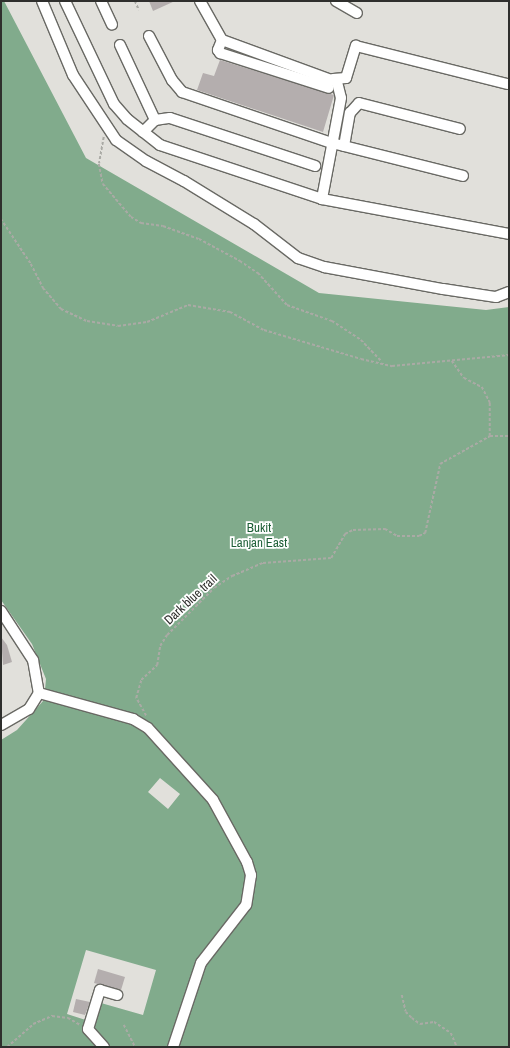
<!DOCTYPE html>
<style>
body{margin:0}
#map{position:relative;width:510px;height:1048px;overflow:hidden;background:#e1e0db;font-family:"Archivo Narrow",sans-serif}
div>[style]{position:absolute}
[style*='--x']{left:calc(var(--x)*1px);top:calc(var(--y)*1px);width:calc(var(--w)*1px);rotate:calc(var(--a)*1deg)}
.forest>*{inset:0;background:#81ab8c}
.building>*{inset:0;background:#b4aeae}
.path>*{height:1.5px;margin-top:-0.75px;transform-origin:0;background:repeating-linear-gradient(90deg,#aaaaa5 0 3px,transparent 0 5px)}
.roads{filter:drop-shadow(1px 0 #696964) drop-shadow(-1px 0 #696964) drop-shadow(0 1px #696964) drop-shadow(0 -1px #696964)}
.minor>*{height:10px;margin:-5px;padding:0 5px;transform-origin:5px;border-radius:5px;background:#fff}
span{translate:-50% -50%;white-space:nowrap;text-align:center;line-height:1.15;-webkit-text-stroke:3.5px #fff;paint-order:stroke}
.park-label{font-size:13px;color:#1d5e36}
.street-label{font-size:13px;color:#2f2f2d}
.frame{position:absolute;inset:0;border:2px solid #2f2f2d;pointer-events:none}
</style>
<div id="map">
<div class="forest">
<div style="clip-path:polygon(evenodd,1px 1px,4px 1px,86px 158px,319px 293px,486px 310px,509px 307px,509px 1047px,1px 1047px,1px 740px,17px 730px,44px 700px,46px 679px,32px 644px,1px 600px,1px 1px,160px 778px,180px 794px,168px 809px,148px 792px,160px 778px,1px 1px,86px 950px,156px 970px,143px 1015px,101px 1003px,95px 1023px,67px 1014px,86px 950px)"></div>
</div>
<div class="building">
<div style="clip-path:polygon(149px 1px,175px 1px,153px 11px)"></div>
<div style="clip-path:polygon(220px 60px,334px 95px,323px 132px,197px 90px,203px 73px,214px 76px)"></div>
<div style="clip-path:polygon(1px 637px,7px 645px,12px 662px,3px 665px)"></div>
<div style="clip-path:polygon(98px 969px,125px 977px,121px 990px,94px 983px)"></div>
<div style="clip-path:polygon(76px 999px,90px 1002px,85px 1015px,73px 1012px)"></div>
</div>
<div class="path">
<div style="--x:135;--y:1;--w:10;--a:66"></div>
<div style="--x:104;--y:137;--w:27;--a:100"></div>
<div style="--x:99;--y:164;--w:20;--a:79"></div>
<div style="--x:103;--y:184;--w:43;--a:49.7"></div>
<div style="--x:131;--y:217;--w:12;--a:31"></div>
<div style="--x:141;--y:223;--w:22;--a:8"></div>
<div style="--x:163;--y:226;--w:38;--a:20"></div>
<div style="--x:199;--y:239;--w:47;--a:28.2"></div>
<div style="--x:240;--y:261;--w:22;--a:34"></div>
<div style="--x:258;--y:273;--w:43;--a:47.8"></div>
<div style="--x:287;--y:305;--w:48;--a:19.6"></div>
<div style="--x:332;--y:321;--w:35;--a:33"></div>
<div style="--x:361;--y:340;--w:30;--a:46"></div>
<div style="--x:1;--y:219;--w:54;--a:56.3"></div>
<div style="--x:31;--y:264;--w:27;--a:63"></div>
<div style="--x:43;--y:288;--w:28;--a:49"></div>
<div style="--x:61;--y:309;--w:29;--a:25"></div>
<div style="--x:87;--y:321;--w:31;--a:9"></div>
<div style="--x:118;--y:326;--w:29;--a:-8"></div>
<div style="--x:147;--y:322;--w:44;--a:-22.5"></div>
<div style="--x:188;--y:305;--w:43;--a:9.5"></div>
<div style="--x:230;--y:312;--w:38;--a:28"></div>
<div style="--x:264;--y:330;--w:101;--a:16.6"></div>
<div style="--x:361;--y:359;--w:32;--a:13"></div>
<div style="--x:392;--y:366;--w:118;--a:-5.4"></div>
<div style="--x:452;--y:361;--w:21;--a:55"></div>
<div style="--x:464;--y:378;--w:20;--a:27"></div>
<div style="--x:482;--y:387;--w:18;--a:63"></div>
<div style="--x:490;--y:403;--w:33;--a:90"></div>
<div style="--x:146;--y:716;--w:21;--a:-119"></div>
<div style="--x:136;--y:698;--w:19;--a:-74"></div>
<div style="--x:141;--y:680;--w:22;--a:-43"></div>
<div style="--x:157;--y:665;--w:19;--a:-81"></div>
<div style="--x:160;--y:646;--w:13;--a:-58"></div>
<div style="--x:167;--y:635;--w:66;--a:-45"></div>
<div style="--x:214;--y:588;--w:22;--a:-34"></div>
<div style="--x:232;--y:576;--w:34;--a:-23"></div>
<div style="--x:263;--y:563;--w:68;--a:-4.2"></div>
<div style="--x:331;--y:558;--w:28;--a:-60"></div>
<div style="--x:345;--y:534;--w:9;--a:-27"></div>
<div style="--x:353;--y:530;--w:32;--a:-2"></div>
<div style="--x:385;--y:529;--w:14;--a:30"></div>
<div style="--x:397;--y:536;--w:22;--a:0"></div>
<div style="--x:419;--y:536;--w:7;--a:-27"></div>
<div style="--x:425;--y:533;--w:71;--a:-77.7"></div>
<div style="--x:440;--y:464;--w:57;--a:-29.2"></div>
<div style="--x:490;--y:436;--w:19;--a:0"></div>
<div style="--x:402;--y:995;--w:17;--a:77"></div>
<div style="--x:406;--y:1012;--w:8;--a:45"></div>
<div style="--x:412;--y:1018;--w:10;--a:37"></div>
<div style="--x:420;--y:1024;--w:14;--a:-8"></div>
<div style="--x:434;--y:1022;--w:20;--a:33"></div>
<div style="--x:451;--y:1033;--w:15;--a:67"></div>
<div style="--x:124;--y:1025;--w:25;--a:63"></div>
<div style="--x:7;--y:1047;--w:35;--a:-41"></div>
<div style="--x:33;--y:1024;--w:21;--a:-23"></div>
<div style="--x:52;--y:1016;--w:16;--a:7"></div>
<div style="--x:68;--y:1018;--w:14;--a:30"></div>
</div>
<div class="roads">
<div class="minor">
<div style="--x:42;--y:1;--w:80;--a:67.3"></div>
<div style="--x:73;--y:75;--w:78;--a:56.5"></div>
<div style="--x:116;--y:140;--w:37;--a:35"></div>
<div style="--x:146;--y:161;--w:43;--a:27.8"></div>
<div style="--x:184;--y:181;--w:82;--a:31.6"></div>
<div style="--x:254;--y:224;--w:56;--a:37.7"></div>
<div style="--x:298;--y:258;--w:28;--a:19"></div>
<div style="--x:324;--y:267;--w:121;--a:10.5"></div>
<div style="--x:443;--y:289;--w:54;--a:8.6"></div>
<div style="--x:496;--y:297;--w:14;--a:-21"></div>
<div style="--x:65;--y:1;--w:114;--a:64.6"></div>
<div style="--x:114;--y:104;--w:20;--a:49"></div>
<div style="--x:127;--y:119;--w:42;--a:38.2"></div>
<div style="--x:160;--y:145;--w:171;--a:18.4"></div>
<div style="--x:322;--y:199;--w:190;--a:10.6"></div>
<div style="--x:101;--y:1;--w:26;--a:65"></div>
<div style="--x:200;--y:1;--w:45;--a:60.6"></div>
<div style="--x:222;--y:40;--w:122;--a:20.1"></div>
<div style="--x:337;--y:82;--w:16;--a:76"></div>
<div style="--x:341;--y:98;--w:103;--a:100.7"></div>
<div style="--x:336;--y:1;--w:24;--a:30"></div>
<div style="--x:149;--y:36;--w:50;--a:62.4"></div>
<div style="--x:172;--y:80;--w:16;--a:50"></div>
<div style="--x:182;--y:92;--w:158;--a:18.8"></div>
<div style="--x:332;--y:143;--w:135;--a:14.1"></div>
<div style="--x:222;--y:40;--w:11;--a:112"></div>
<div style="--x:218;--y:50;--w:4;--a:56"></div>
<div style="--x:220;--y:53;--w:114;--a:17.8"></div>
<div style="--x:120;--y:45;--w:83;--a:65"></div>
<div style="--x:333;--y:79;--w:13;--a:-4"></div>
<div style="--x:346;--y:78;--w:34;--a:-73"></div>
<div style="--x:356;--y:46;--w:156;--a:14.1"></div>
<div style="--x:143;--y:132;--w:17;--a:-45"></div>
<div style="--x:155;--y:120;--w:15;--a:-8"></div>
<div style="--x:170;--y:118;--w:153;--a:18.3"></div>
<div style="--x:344;--y:146;--w:34;--a:-80"></div>
<div style="--x:350;--y:113;--w:13;--a:-48"></div>
<div style="--x:359;--y:103;--w:104;--a:14.4"></div>
<div style="--x:1;--y:611;--w:59;--a:56.9"></div>
<div style="--x:33;--y:660;--w:34;--a:80"></div>
<div style="--x:39;--y:693;--w:19;--a:122"></div>
<div style="--x:29;--y:709;--w:32;--a:150"></div>
<div style="--x:39;--y:693;--w:98;--a:15.5"></div>
<div style="--x:133;--y:719;--w:17;--a:31"></div>
<div style="--x:148;--y:728;--w:97;--a:47.9"></div>
<div style="--x:213;--y:800;--w:71;--a:61.3"></div>
<div style="--x:247;--y:862;--w:14;--a:73"></div>
<div style="--x:251;--y:875;--w:30;--a:99"></div>
<div style="--x:246;--y:905;--w:73;--a:127.8"></div>
<div style="--x:201;--y:963;--w:89;--a:108.4"></div>
<div style="--x:104;--y:1047;--w:24;--a:-132"></div>
<div style="--x:88;--y:1029;--w:41;--a:-72.9"></div>
<div style="--x:100;--y:990;--w:18;--a:16"></div>
</div>
</div>
<div class="park-label">
<span style="left:259px;top:536px">Bukit<br>Lanjan East</span>
</div>
<div class="street-label">
<span style="left:191px;top:600px;rotate:-43deg">Dark blue trail</span>
</div>
<div class="frame"></div>
</div>
